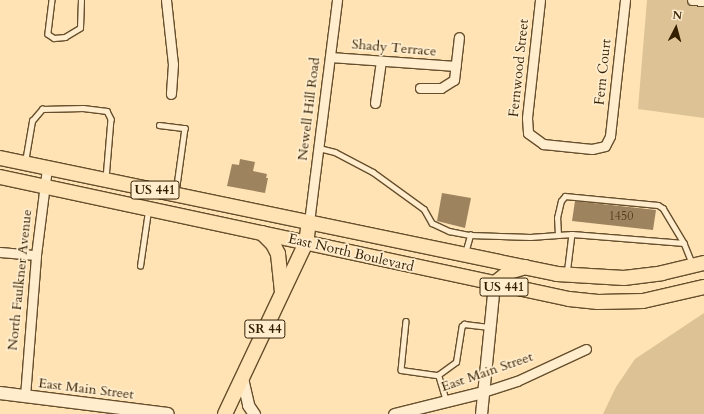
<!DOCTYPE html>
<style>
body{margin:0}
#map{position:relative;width:704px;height:414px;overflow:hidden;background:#ffe3b4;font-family:Cardo,serif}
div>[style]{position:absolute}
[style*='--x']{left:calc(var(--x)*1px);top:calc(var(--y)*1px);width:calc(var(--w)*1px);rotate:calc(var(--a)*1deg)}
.green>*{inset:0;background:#dcc295}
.building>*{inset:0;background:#9d845e}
.roads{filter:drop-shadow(1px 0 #664f2d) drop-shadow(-1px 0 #664f2d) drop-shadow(0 1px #664f2d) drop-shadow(0 -1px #664f2d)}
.service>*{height:4.5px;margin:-2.25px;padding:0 2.25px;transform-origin:2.25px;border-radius:2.25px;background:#ffedce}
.minor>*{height:9px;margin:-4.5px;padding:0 4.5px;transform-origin:4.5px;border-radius:4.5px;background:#ffedce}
.tertiary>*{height:11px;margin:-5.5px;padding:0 5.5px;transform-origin:5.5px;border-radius:5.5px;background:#ffedce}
.secondary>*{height:12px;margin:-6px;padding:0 6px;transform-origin:6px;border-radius:6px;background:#ffedce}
.primary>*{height:14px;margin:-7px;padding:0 7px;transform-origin:7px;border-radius:7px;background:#ffe3b4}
span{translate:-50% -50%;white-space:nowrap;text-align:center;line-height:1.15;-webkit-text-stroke:3.5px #ffedce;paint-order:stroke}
.number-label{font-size:12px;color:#4e3818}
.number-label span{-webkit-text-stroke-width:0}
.shield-label span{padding:1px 3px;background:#ffedce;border:1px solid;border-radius:3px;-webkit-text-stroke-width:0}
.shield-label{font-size:13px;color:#331e00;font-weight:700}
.street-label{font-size:14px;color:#331e00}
.north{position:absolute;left:656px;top:8px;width:40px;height:40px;-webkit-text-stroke:3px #ffedce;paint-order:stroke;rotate:6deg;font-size:11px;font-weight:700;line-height:16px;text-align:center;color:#331e00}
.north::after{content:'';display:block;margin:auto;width:14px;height:18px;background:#331e00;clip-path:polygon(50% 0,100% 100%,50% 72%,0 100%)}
</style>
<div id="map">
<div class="green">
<div style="clip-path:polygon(647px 0,704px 0,704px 118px,638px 109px)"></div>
<div style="clip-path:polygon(704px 313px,704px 414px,603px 414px,616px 387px,635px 359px)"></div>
</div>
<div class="building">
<div style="clip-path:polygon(240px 159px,255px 162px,253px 171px,267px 174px,266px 178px,268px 178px,265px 193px,227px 186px,232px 164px,239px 165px)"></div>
<div style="clip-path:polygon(442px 193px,471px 198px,465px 228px,437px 221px)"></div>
<div style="clip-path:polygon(575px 201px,656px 210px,653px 230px,572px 221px)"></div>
</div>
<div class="roads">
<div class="service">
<div style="--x:52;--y:0;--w:34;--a:97"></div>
<div style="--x:48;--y:34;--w:7;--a:34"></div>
<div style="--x:54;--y:38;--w:11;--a:-5"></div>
<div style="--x:65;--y:37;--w:17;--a:-31"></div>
<div style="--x:80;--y:28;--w:28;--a:-88"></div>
<div style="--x:159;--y:125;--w:26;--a:7"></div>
<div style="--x:185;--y:128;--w:66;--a:97.9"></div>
<div style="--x:319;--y:148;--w:16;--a:14"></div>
<div style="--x:335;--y:152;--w:43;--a:27.8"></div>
<div style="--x:373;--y:172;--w:63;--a:36"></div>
<div style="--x:424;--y:209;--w:16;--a:60"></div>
<div style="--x:432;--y:223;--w:19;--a:25"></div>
<div style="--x:449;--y:231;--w:21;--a:11"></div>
<div style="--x:25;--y:162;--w:42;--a:-80.3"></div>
<div style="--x:32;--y:121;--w:16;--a:-50"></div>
<div style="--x:42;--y:109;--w:41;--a:-1.4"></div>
<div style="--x:83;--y:108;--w:24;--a:7"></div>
<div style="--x:107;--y:111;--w:9;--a:63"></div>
<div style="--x:111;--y:119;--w:60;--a:94.8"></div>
<div style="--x:572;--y:234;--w:112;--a:4.6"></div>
<div style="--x:684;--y:243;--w:24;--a:68"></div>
<div style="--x:558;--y:235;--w:17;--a:-93"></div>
<div style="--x:557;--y:218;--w:17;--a:-77"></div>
<div style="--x:561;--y:201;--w:6;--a:-51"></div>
<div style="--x:565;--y:196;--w:93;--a:5.5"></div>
<div style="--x:658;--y:205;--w:6;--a:31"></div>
<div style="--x:663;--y:208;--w:41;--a:59"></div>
<div style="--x:465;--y:253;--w:19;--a:-74"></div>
<div style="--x:470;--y:235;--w:60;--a:1.9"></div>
<div style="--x:530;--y:237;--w:42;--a:-4.1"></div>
<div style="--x:572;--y:234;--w:38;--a:97"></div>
<div style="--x:140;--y:266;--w:56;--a:-81.7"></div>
<div style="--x:406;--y:321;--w:49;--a:95.8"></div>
<div style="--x:401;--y:370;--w:37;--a:8"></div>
<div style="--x:446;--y:401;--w:27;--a:-107"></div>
<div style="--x:438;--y:375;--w:22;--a:-36"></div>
<div style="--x:456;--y:362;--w:36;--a:-81"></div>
<div style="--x:462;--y:326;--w:3;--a:-45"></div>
<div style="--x:464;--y:324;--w:25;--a:7"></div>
</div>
<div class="minor">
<div style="--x:166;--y:0;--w:64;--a:83.8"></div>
<div style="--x:173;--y:64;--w:30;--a:94"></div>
<div style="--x:540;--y:0;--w:119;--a:96.3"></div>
<div style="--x:527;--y:118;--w:15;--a:86"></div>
<div style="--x:528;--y:133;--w:19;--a:36"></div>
<div style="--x:543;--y:144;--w:49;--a:5.8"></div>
<div style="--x:592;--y:149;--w:13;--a:-13"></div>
<div style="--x:605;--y:146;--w:11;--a:-63"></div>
<div style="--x:610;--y:136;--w:137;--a:-83.7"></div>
<div style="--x:692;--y:0;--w:12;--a:5"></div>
<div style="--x:330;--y:57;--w:126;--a:4.1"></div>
<div style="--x:420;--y:88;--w:21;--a:0"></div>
<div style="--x:441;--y:88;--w:15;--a:-32"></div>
<div style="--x:454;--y:80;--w:43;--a:-83.4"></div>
<div style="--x:375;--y:103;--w:42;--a:-81.9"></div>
<div style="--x:309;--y:222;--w:224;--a:-82.8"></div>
<div style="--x:0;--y:252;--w:36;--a:5"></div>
<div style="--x:483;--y:392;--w:36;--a:-18"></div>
<div style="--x:517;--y:381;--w:76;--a:-24.9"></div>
<div style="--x:25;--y:396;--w:141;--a:-85.5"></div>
<div style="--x:36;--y:255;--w:88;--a:-82.8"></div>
</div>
<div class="tertiary">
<div style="--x:242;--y:378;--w:28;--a:77"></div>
<div style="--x:248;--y:405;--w:11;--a:56"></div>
<div style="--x:394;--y:414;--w:92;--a:-13.9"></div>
<div style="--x:481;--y:414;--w:131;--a:-84.3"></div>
</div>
<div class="secondary">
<div style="--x:0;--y:393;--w:169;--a:7.1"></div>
</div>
<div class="primary">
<div style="--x:0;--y:158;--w:569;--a:11.76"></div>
<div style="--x:557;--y:274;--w:67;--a:3.4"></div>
<div style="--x:624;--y:278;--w:38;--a:-7"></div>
<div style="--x:662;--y:273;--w:43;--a:-13.4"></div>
<div style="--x:0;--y:177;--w:582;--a:12.1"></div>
<div style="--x:569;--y:299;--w:29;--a:6"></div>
<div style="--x:598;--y:302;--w:45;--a:-1.3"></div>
<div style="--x:643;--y:301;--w:63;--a:-12.9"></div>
<div style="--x:262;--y:233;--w:16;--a:45"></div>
<div style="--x:273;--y:244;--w:11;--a:63"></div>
<div style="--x:278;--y:254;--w:37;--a:84"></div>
<div style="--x:494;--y:284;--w:19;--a:-39"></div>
<div style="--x:509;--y:272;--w:17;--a:-17"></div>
<div style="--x:225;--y:414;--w:189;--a:-64.7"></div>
<div style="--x:306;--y:243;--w:21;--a:-82"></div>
</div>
</div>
<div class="number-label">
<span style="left:621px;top:217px">1450</span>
</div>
<div class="shield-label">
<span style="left:155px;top:190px">US 441</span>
<span style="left:504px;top:287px">US 441</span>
<span style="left:265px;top:329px">SR 44</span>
</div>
<div class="street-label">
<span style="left:394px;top:48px;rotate:5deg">Shady Terrace</span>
<span style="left:519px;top:68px;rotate:-84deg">Fernwood Street</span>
<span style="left:603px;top:72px;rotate:-84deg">Fern Court</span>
<span style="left:309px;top:109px;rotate:-83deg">Newell Hill Road</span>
<span style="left:351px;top:253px;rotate:13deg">East North Boulevard</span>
<span style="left:20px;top:280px;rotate:-84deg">North Faulkner Avenue</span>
<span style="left:487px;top:372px;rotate:-19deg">East Main Street</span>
<span style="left:86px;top:389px;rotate:7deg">East Main Street</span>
</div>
<div class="north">N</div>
</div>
